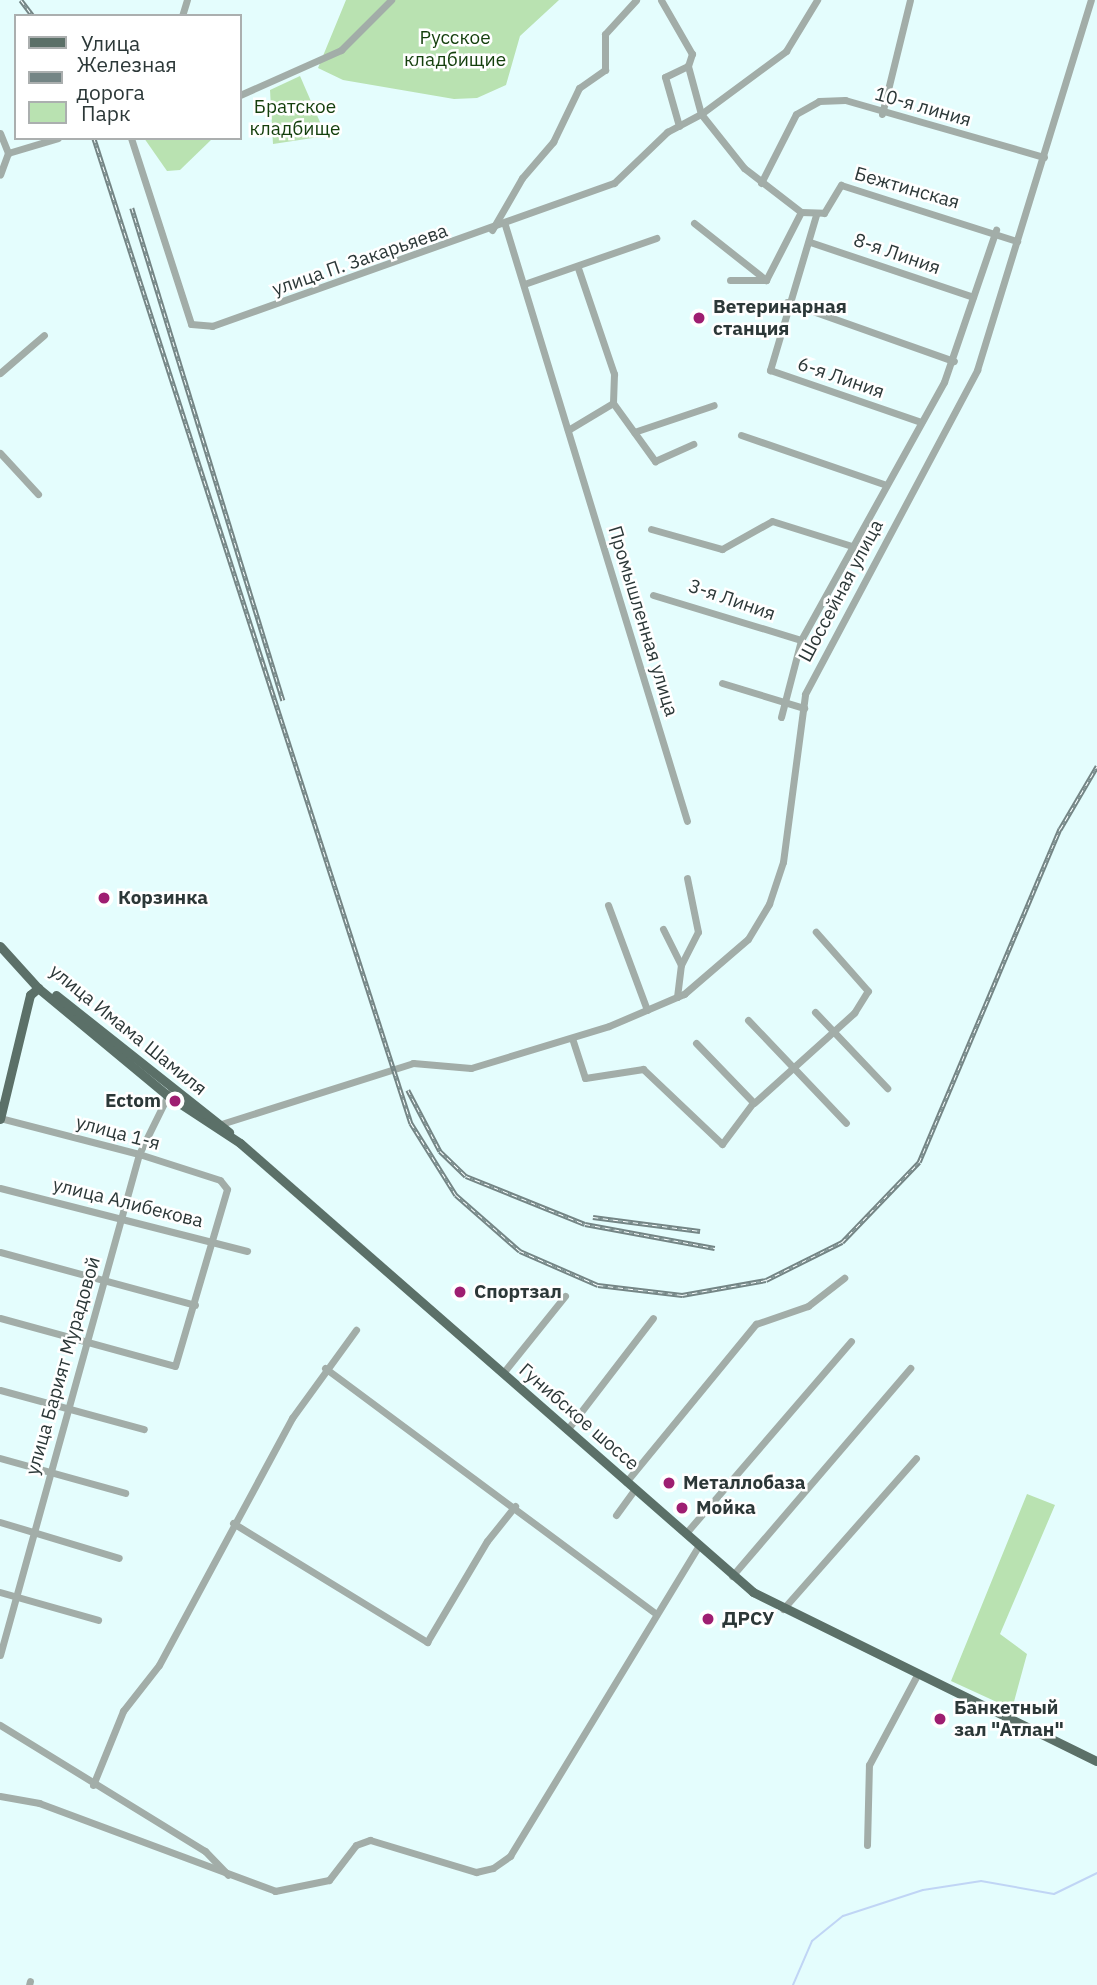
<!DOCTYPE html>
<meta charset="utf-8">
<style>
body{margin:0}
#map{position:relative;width:1097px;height:1985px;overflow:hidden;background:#e4fdfd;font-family:"IBM Plex Sans",sans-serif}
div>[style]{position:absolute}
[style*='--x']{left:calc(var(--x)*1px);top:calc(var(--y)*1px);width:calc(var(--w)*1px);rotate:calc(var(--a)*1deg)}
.green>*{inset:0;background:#b9e2b1}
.stream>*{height:2px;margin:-1px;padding:0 1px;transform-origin:1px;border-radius:1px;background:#c0d5f5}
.minor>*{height:7px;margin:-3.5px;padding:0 3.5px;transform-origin:3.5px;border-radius:3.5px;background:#a2ada8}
.major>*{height:9px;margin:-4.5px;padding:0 4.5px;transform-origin:4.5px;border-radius:4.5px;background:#5b7068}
.rail>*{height:4.5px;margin-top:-2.25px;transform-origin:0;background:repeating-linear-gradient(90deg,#fff 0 5px,#748585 0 10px);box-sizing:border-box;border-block:2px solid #748585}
.dots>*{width:19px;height:19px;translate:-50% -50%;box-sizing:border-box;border:4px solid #fff;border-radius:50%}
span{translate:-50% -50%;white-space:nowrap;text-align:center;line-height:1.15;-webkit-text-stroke:5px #fff;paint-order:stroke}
.park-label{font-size:19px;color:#143f0c}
.street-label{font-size:19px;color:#2c3838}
.poi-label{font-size:19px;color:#2c3838;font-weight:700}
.left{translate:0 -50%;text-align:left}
.right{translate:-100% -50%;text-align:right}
.legend{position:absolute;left:14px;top:14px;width:228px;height:126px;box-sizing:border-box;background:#fff;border:2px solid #abafaf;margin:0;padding:9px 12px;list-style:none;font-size:21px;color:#2c3838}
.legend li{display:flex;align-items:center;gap:14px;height:35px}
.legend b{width:35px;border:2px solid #abafaf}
</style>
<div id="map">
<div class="green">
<div style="clip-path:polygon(346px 0,559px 0,520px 36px,506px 85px,477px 98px,454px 99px,343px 80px,318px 68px)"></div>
<div style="clip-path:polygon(300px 76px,326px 136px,273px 144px,270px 90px)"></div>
<div style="clip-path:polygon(144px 138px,213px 138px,180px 170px,167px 171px)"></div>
<div style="clip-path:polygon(1027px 1494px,1055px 1505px,1000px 1634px,1027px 1654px,1012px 1709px,951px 1681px)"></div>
</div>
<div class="stream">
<div style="--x:793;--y:1985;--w:48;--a:-66.6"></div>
<div style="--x:812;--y:1941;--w:40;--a:-39"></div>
<div style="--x:843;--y:1916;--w:84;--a:-18"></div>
<div style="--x:923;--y:1890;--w:59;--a:-8.8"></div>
<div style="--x:981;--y:1881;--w:74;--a:10.1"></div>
<div style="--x:1054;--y:1894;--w:48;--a:-26"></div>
</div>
<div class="minor">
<div style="--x:182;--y:16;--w:17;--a:-73"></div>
<div style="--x:240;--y:95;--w:111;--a:-24"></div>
<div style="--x:341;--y:50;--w:71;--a:-45"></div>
<div style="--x:882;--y:114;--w:117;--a:-76.2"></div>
<div style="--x:679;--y:126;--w:51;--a:-105.9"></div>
<div style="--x:665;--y:77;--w:25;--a:-26"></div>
<div style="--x:0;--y:133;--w:22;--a:68"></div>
<div style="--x:8;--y:153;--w:23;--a:110"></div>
<div style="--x:131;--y:138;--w:195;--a:72.1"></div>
<div style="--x:191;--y:324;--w:21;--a:5"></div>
<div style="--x:212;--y:326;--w:427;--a:-19.6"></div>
<div style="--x:614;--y:183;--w:74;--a:-43.9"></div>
<div style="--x:667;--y:132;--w:38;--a:-28"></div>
<div style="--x:701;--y:114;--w:50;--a:-105.2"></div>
<div style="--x:688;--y:66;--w:13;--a:-72"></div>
<div style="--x:692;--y:54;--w:62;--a:-119.9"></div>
<div style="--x:8;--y:153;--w:52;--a:-16.7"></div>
<div style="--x:761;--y:183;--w:77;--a:-63.1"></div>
<div style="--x:796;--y:114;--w:26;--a:-29"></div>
<div style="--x:819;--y:101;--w:26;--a:-2"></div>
<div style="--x:845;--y:100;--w:207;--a:16"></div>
<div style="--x:801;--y:212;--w:23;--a:2"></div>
<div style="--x:824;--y:213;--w:33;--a:-59"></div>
<div style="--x:841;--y:185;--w:185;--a:17.7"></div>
<div style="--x:816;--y:215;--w:162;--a:106.5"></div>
<div style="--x:770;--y:370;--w:160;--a:19"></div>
<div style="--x:694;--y:223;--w:92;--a:38.4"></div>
<div style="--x:505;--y:225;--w:623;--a:73.02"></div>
<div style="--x:492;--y:230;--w:60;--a:-60"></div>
<div style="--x:522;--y:178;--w:48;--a:-49.3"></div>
<div style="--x:553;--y:142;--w:60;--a:-64.3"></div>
<div style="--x:579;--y:88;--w:32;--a:-35"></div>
<div style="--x:605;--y:70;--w:36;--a:-90"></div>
<div style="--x:605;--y:34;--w:46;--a:-47.6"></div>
<div style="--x:810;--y:242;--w:172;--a:18.6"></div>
<div style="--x:578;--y:268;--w:112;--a:71.2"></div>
<div style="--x:614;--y:374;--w:29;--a:92"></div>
<div style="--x:730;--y:280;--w:36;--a:0"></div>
<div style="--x:766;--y:280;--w:76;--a:-62.8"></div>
<div style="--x:801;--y:212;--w:72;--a:-142.3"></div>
<div style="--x:744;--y:168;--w:69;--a:-128.5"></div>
<div style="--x:701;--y:114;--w:106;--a:-36.5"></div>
<div style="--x:786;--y:51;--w:60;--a:-58.7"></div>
<div style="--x:527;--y:283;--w:137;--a:-19.2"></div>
<div style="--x:787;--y:302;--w:177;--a:19.5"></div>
<div style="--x:0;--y:373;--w:58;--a:-40.8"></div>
<div style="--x:568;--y:430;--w:52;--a:-31"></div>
<div style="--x:613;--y:403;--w:72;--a:54.1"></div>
<div style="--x:655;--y:461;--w:42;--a:-24.1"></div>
<div style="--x:634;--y:432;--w:84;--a:-18.6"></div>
<div style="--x:741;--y:435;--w:153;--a:19"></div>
<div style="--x:0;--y:453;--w:56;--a:47.2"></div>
<div style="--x:651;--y:529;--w:74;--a:15.7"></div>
<div style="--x:722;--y:549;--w:57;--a:-29.2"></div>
<div style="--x:772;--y:521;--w:87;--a:17.4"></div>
<div style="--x:653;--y:595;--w:155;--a:16.9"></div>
<div style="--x:722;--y:683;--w:86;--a:17"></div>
<div style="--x:781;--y:717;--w:80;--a:-75.4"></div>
<div style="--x:801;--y:640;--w:295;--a:-61"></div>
<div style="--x:944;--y:382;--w:161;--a:-71.1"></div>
<div style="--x:608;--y:905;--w:112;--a:69.6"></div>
<div style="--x:663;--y:929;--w:40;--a:63.4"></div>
<div style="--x:677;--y:997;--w:32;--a:-83"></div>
<div style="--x:681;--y:965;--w:37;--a:-63"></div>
<div style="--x:698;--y:932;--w:55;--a:-101.5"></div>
<div style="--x:815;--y:1012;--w:105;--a:46.5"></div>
<div style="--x:748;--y:1020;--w:142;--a:46.4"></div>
<div style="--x:572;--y:1038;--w:42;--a:72"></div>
<div style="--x:585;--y:1078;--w:59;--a:-8.8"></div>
<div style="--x:643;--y:1069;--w:109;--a:43.5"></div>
<div style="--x:722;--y:1144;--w:50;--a:-53.1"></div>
<div style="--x:696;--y:1043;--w:83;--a:46"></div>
<div style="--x:754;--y:1103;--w:135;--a:-42"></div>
<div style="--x:854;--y:1013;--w:26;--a:-58"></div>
<div style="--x:868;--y:991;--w:79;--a:-131.4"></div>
<div style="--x:218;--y:1125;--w:205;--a:-17.6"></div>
<div style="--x:413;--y:1063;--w:58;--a:4.9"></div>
<div style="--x:471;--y:1068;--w:144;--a:-16.9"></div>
<div style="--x:609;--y:1026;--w:82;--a:-23.1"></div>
<div style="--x:684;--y:994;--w:84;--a:-40.7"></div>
<div style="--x:748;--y:939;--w:41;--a:-59"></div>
<div style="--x:769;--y:904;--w:44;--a:-71.6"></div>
<div style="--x:783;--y:862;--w:169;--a:-82.5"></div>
<div style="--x:805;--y:694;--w:367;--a:-62"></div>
<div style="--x:977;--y:370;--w:387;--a:-72.9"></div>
<div style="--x:0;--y:1188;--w:255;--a:14.3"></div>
<div style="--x:0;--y:1252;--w:202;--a:15.2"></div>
<div style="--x:0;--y:1318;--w:181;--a:15.3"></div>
<div style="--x:175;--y:1366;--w:184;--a:-73.6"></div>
<div style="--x:227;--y:1189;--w:11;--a:-128"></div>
<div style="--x:220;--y:1180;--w:85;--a:-162.2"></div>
<div style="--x:139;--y:1154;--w:144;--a:-165.5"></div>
<div style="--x:325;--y:1368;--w:411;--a:36.6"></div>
<div style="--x:503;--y:1373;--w:99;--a:-51.2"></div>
<div style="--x:0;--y:1390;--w:149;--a:15.2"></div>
<div style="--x:567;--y:1430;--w:141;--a:-52.5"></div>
<div style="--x:0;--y:1458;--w:130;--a:15.6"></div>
<div style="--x:626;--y:1482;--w:205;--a:-50.6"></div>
<div style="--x:756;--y:1324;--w:55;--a:-19.1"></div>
<div style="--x:808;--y:1306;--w:46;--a:-37.9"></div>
<div style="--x:616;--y:1515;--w:32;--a:-54"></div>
<div style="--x:0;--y:1522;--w:124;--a:16.8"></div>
<div style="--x:233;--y:1523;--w:228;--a:31.5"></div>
<div style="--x:427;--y:1642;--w:117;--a:-59.3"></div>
<div style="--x:487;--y:1541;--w:45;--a:-51.3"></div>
<div style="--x:686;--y:1533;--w:253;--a:-49.3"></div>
<div style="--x:732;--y:1576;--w:274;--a:-49.4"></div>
<div style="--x:0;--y:1592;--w:102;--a:15.9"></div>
<div style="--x:783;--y:1609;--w:201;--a:-48.6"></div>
<div style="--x:0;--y:1655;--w:520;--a:-74.49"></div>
<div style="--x:139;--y:1154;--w:70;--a:-63.8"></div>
<div style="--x:0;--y:1725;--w:241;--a:31.6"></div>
<div style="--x:205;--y:1851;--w:33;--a:46"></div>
<div style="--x:93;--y:1785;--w:80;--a:-67.9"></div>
<div style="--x:123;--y:1711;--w:58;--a:-52"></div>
<div style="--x:159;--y:1665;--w:281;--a:-61.7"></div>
<div style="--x:292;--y:1418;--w:109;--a:-54"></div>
<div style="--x:0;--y:1796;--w:40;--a:10"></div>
<div style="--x:39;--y:1803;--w:252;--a:20.4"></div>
<div style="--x:275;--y:1891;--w:55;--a:-11.5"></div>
<div style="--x:329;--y:1880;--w:44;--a:-52.4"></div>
<div style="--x:356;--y:1845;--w:15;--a:-20"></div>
<div style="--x:370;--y:1840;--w:111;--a:16.8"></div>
<div style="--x:476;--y:1872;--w:17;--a:-13"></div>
<div style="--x:493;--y:1868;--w:21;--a:-35"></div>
<div style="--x:510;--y:1856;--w:364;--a:-58.7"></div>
<div style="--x:867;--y:1845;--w:80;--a:-88.6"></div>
<div style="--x:869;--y:1765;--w:102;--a:-61.9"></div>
<div style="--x:29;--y:1985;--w:4;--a:-76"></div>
</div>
<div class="major">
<div style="--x:0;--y:946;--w:57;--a:47.9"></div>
<div style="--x:38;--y:988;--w:168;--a:39.7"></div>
<div style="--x:167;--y:1095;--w:87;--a:33.3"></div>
<div style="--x:240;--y:1143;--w:682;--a:41.19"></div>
<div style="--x:753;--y:1592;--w:383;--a:26.2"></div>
<div style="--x:56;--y:995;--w:221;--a:38.4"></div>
<div style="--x:0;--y:1119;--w:128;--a:-76.4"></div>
<div style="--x:30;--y:995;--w:11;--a:-41"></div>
</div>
<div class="rail">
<div style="--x:21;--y:0;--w:20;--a:53"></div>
<div style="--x:94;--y:138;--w:1035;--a:72.16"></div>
<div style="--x:411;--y:1123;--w:85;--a:58"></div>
<div style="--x:456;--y:1195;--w:85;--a:41.2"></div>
<div style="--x:520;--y:1251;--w:85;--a:23.6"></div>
<div style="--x:598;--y:1285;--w:85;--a:6.8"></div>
<div style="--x:682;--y:1295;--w:85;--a:-10.1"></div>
<div style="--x:766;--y:1280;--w:85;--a:-26.6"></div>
<div style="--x:842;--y:1242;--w:111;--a:-46.1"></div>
<div style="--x:919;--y:1162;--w:362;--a:-67.1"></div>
<div style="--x:1060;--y:829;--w:73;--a:-59.6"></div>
<div style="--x:132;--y:208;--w:515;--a:72.94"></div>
<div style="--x:408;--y:1090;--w:69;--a:62.3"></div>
<div style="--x:440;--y:1151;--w:36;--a:44"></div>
<div style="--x:466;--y:1176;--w:128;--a:22"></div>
<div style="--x:585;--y:1224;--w:132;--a:10.5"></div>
<div style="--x:593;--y:1217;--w:108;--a:7.5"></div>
</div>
<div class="dots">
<div style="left:699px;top:318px;background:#9e1e71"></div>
<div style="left:104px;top:898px;background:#9e1e71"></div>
<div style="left:175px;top:1101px;background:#9e1e71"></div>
<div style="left:460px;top:1292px;background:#9e1e71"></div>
<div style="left:669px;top:1483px;background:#9e1e71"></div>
<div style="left:682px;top:1508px;background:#9e1e71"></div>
<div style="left:708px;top:1619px;background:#9e1e71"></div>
<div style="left:940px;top:1719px;background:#9e1e71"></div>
</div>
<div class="park-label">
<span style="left:455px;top:49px">Русское<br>кладбищие</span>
<span style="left:295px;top:118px">Братское<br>кладбище</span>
</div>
<div class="street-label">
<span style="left:923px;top:107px;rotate:16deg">10-я линия</span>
<span style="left:907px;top:188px;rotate:16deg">Бежтинская</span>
<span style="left:897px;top:254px;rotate:19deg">8-я Линия</span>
<span style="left:360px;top:260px;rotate:-19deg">улица П. Закарьяева</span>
<span style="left:841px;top:378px;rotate:19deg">6-я Линия</span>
<span style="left:841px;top:591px;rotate:-62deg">Шоссейная улица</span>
<span style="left:732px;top:600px;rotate:19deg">3-я Линия</span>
<span style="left:643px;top:621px;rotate:73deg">Промышленная улица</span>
<span style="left:128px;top:1030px;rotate:39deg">улица Имама Шамиля</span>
<span style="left:118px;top:1133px;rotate:15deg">улица 1-я</span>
<span style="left:128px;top:1203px;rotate:14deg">улица Алибекова</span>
<span style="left:63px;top:1366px;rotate:-74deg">улица Барият Мурадовой</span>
<span style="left:579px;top:1417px;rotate:41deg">Гунибское шоссе</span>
</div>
<div class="poi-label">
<span class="left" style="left:713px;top:318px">Ветеринарная<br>станция</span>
<span class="left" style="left:118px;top:898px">Корзинка</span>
<span class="right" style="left:161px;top:1101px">Ectom</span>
<span class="left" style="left:474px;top:1292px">Спортзал</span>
<span class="left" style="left:683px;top:1483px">Металлобаза</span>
<span class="left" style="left:696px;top:1508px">Мойка</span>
<span class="left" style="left:722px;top:1619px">ДРСУ</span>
<span class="left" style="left:954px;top:1719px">Банкетный<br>зал "Атлан"</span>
</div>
<ul class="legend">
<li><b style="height:9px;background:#5b7068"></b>Улица</li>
<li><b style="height:9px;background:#748585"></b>Железная дорога</li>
<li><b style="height:19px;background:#b9e2b1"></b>Парк</li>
</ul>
</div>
